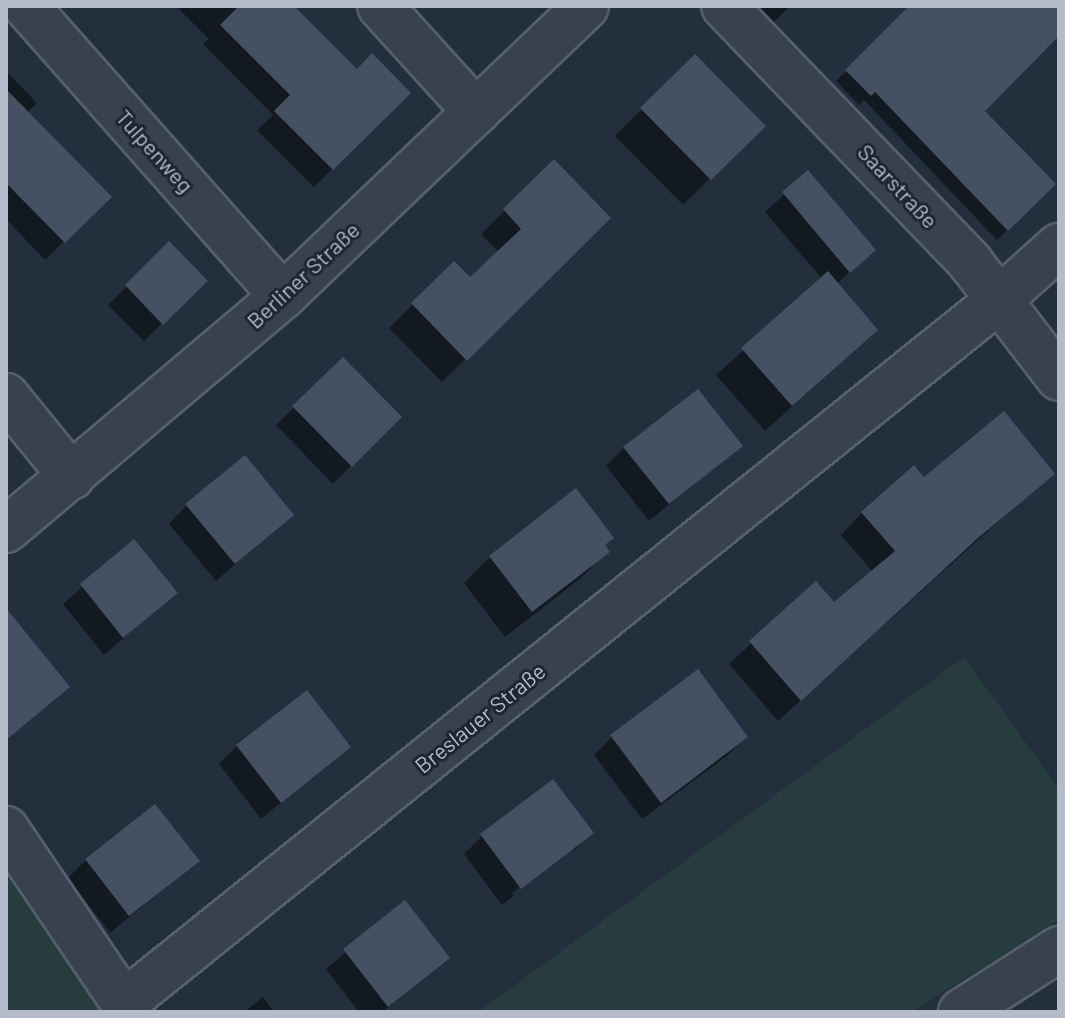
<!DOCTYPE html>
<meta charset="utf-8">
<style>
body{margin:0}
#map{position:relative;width:1065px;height:1018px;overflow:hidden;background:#242f3e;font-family:Barlow,sans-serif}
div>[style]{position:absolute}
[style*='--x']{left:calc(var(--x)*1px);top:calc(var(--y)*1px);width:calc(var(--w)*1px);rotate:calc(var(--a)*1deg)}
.green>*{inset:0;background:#263c3f}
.shadow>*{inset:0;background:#0007}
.building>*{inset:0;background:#455162}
.roads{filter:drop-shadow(2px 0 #565f6c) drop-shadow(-2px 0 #565f6c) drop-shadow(0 2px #565f6c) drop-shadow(0 -2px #565f6c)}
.minor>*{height:44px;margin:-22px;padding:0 22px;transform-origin:22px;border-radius:22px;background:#38414e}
span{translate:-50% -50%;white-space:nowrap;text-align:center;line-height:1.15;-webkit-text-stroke:6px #1d2633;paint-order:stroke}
.street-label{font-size:22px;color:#b4bcc9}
.frame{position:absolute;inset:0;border:8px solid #b4bcc9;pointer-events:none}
</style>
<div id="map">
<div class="green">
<div style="clip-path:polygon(964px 657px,1059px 789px,1059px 920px,911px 1012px,478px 1012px)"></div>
<div style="clip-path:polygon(6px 868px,112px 1012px,6px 1012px)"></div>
</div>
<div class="shadow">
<div style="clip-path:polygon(176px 6px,293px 6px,357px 72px,408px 93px,314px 187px,257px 130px,273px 115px,203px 44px,209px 39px)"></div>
<div style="clip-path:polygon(736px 6px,790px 6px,763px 33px)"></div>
<div style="clip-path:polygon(913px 6px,1059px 6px,1059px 33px,982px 111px,1053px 184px,997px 240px,864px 100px,859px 105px,836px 81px)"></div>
<div style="clip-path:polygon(695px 56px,758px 131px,683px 205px,615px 136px)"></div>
<div style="clip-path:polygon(6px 71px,37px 103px,27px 113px,109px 196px,45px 260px,6px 219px)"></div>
<div style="clip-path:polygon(554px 162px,609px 218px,442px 382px,389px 328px,454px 264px,470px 280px,499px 252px,481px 234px)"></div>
<div style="clip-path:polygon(808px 173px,855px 268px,836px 284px,876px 330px,765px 431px,716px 375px,822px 279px,765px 212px)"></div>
<div style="clip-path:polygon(169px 244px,205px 281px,144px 341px,108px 305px)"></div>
<div style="clip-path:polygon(342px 360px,399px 417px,333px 484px,276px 425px)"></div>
<div style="clip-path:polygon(740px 446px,649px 521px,606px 466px,624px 448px)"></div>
<div style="clip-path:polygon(1052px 473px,778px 721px,729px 664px,816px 584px,834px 604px,873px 572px,841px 535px,862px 513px,924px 479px)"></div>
<div style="clip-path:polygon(187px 505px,291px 515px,216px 581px,169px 524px)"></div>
<div style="clip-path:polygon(134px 542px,175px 593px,104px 655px,63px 604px)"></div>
<div style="clip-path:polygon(603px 546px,607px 551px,581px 578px,505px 637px,464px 583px,490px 557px)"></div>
<div style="clip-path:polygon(612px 737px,746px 737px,728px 755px,642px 819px,594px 755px)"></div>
<div style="clip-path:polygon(237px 746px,349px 747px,261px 819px,219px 764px)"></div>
<div style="clip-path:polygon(591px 833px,574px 850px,574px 846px,512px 893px,514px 896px,502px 905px,464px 854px,482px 836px)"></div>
<div style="clip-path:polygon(86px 860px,197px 861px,110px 933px,68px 878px)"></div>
<div style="clip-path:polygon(405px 903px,447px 958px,383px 1012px,359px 1012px,326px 969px)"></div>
<div style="clip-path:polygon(263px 997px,274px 1012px,244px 1012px)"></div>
</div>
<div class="building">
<div style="clip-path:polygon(239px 6px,294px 6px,357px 69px,372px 53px,411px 93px,333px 170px,274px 111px,290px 95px,220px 25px)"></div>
<div style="clip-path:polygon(909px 6px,1059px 6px,1059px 36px,985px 111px,1056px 184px,1008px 231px,875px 92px,871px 96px,845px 70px)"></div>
<div style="clip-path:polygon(695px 54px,766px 126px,711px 180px,640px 108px)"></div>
<div style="clip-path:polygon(6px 89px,112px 197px,65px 243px,6px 183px)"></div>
<div style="clip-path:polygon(554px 159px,611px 218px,467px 361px,411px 303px,454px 261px,470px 277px,521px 229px,503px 209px)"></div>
<div style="clip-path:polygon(808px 170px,876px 250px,850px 273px,782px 192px)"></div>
<div style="clip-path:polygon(169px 241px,208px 281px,163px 325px,125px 285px)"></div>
<div style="clip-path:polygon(828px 271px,878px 330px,792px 406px,741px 348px)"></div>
<div style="clip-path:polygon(343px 357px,402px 417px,352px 467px,292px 406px)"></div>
<div style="clip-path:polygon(698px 389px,743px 446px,669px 504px,623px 447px)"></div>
<div style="clip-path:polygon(1004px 411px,1055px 474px,978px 538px,801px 701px,749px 641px,816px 581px,834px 602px,895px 551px,861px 512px,914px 465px,924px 477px)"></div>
<div style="clip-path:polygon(245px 455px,294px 515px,235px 564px,185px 504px)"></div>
<div style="clip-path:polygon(576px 488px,614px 538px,605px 545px,610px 552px,532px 612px,489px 556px)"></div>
<div style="clip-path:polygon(134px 539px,178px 593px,123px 638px,80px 584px)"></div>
<div style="clip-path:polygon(6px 608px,70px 687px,6px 740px)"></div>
<div style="clip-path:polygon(698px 669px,748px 737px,661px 803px,610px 735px)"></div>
<div style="clip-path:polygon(307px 690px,351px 747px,281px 803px,236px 745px)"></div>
<div style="clip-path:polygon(553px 779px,594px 833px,521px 889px,480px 834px)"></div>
<div style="clip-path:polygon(155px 804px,200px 861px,129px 916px,85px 859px)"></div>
<div style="clip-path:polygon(405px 900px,450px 958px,388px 1007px,343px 949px)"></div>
</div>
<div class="roads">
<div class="minor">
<div style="--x:26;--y:6;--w:387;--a:48.5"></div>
<div style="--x:380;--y:6;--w:143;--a:47.8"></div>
<div style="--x:724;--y:6;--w:355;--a:46.1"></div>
<div style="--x:970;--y:262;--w:146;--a:52.5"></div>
<div style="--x:6;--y:396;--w:104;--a:50.8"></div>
<div style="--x:6;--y:530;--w:363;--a:-40.2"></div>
<div style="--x:283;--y:296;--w:419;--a:-43.7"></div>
<div style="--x:6;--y:829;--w:210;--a:55.9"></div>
<div style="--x:124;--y:1003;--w:1122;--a:-38.78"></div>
<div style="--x:999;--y:300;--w:81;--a:-42"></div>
<div style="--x:961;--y:1012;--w:117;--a:-32.7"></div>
</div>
</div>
<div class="street-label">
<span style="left:155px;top:151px;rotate:48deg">Tulpenweg</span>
<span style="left:898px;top:186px;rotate:47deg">Saarstraße</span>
<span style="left:303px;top:275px;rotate:-43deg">Berliner Straße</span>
<span style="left:480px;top:718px;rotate:-39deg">Breslauer Straße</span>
</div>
<div class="frame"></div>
</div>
